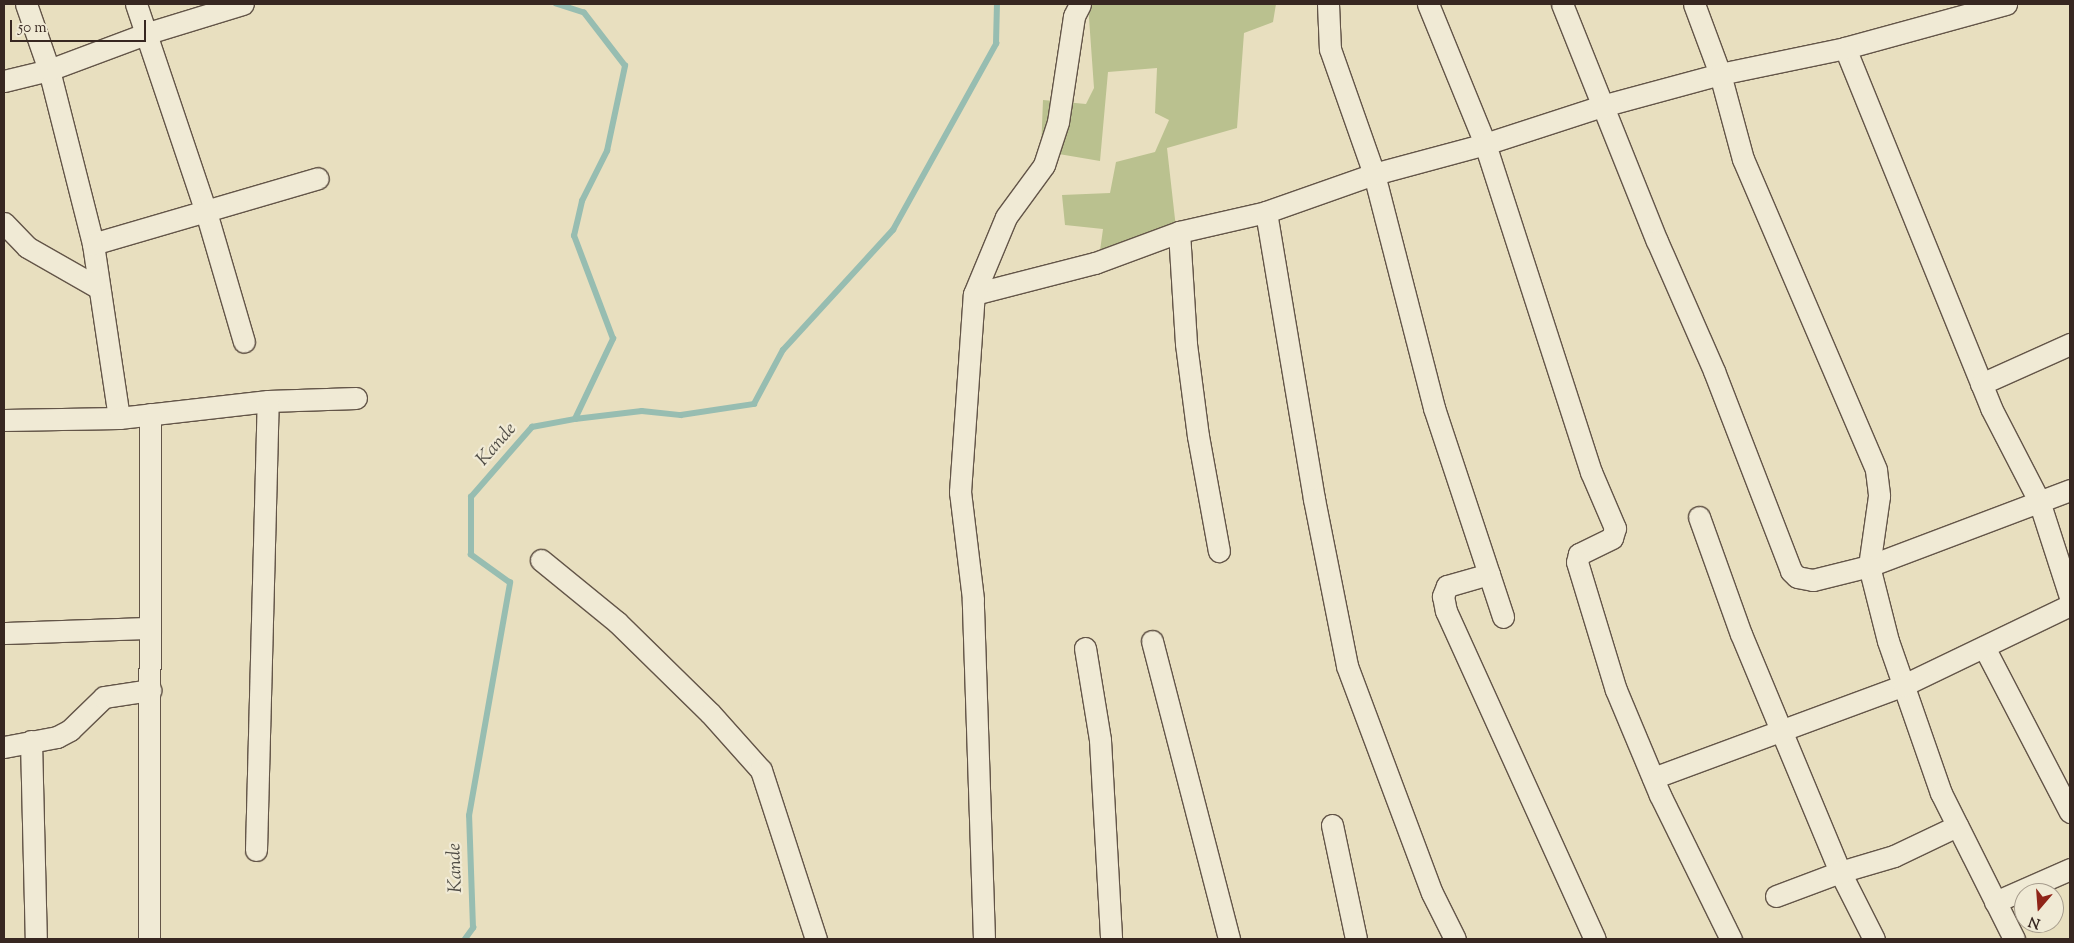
<!DOCTYPE html>
<style>
body{margin:0}
#map{position:relative;width:2074px;height:943px;overflow:hidden;background:#e8dfbf;font-family:"Sorts Mill Goudy",serif}
div>[style]{position:absolute}
[style*='--x']{left:calc(var(--x)*1px);top:calc(var(--y)*1px);width:calc(var(--w)*1px);rotate:calc(var(--a)*1deg)}
.green>*{inset:0;background:#bac18f}
.stream>*{height:5.5px;margin:-2.75px;padding:0 2.75px;transform-origin:2.75px;border-radius:2.75px;background:#97bdb1}
.roads{filter:drop-shadow(1px 0 #635548) drop-shadow(-1px 0 #635548) drop-shadow(0 1px #635548) drop-shadow(0 -1px #635548)}
.street>*{height:21px;margin:-10.5px;padding:0 10.5px;transform-origin:10.5px;border-radius:10.5px;background:#f0ead5}
span{translate:-50% -50%;white-space:nowrap;text-align:center;line-height:1.15;-webkit-text-stroke:4.5px #f0ead5;paint-order:stroke}
.water-label{font-size:19px;color:#4f4c45;font-style:italic}
.frame{position:absolute;inset:0;border:5px solid #372721;pointer-events:none}
.north{position:absolute;left:2014px;top:883px;width:50px;height:50px;box-sizing:border-box;background:#f0ead5;border:1px solid #a69c8d;border-radius:50%;rotate:198deg;font-size:14px;font-weight:700;line-height:20px;text-align:center;color:#372721}
.north::after{content:'';display:block;margin:auto;width:18px;height:22px;background:#8f2418;clip-path:polygon(50% 0,100% 100%,50% 72%,0 100%)}
.scale{position:absolute;left:10px;top:20px;width:136px;height:22px;box-sizing:border-box;border:2px solid #372721;border-top:0;padding-left:6px;font-size:15px;line-height:18px;white-space:nowrap;color:#372721;-webkit-text-stroke:4px #f0ead5;paint-order:stroke}
</style>
<div id="map">
<div class="green">
<div style="clip-path:polygon(1088px 4px,1276px 4px,1273px 22px,1244px 33px,1237px 128px,1167px 148px,1176px 228px,1099px 258px,1103px 229px,1065px 225px,1062px 195px,1110px 193px,1116px 162px,1155px 152px,1169px 120px,1155px 113px,1157px 68px,1108px 72px,1100px 161px,1041px 151px,1043px 100px,1086px 104px,1094px 88px)"></div>
</div>
<div class="stream">
<div style="--x:575;--y:419;--w:67;--a:-6.8"></div>
<div style="--x:642;--y:411;--w:39;--a:6"></div>
<div style="--x:681;--y:415;--w:74;--a:-8.6"></div>
<div style="--x:754;--y:404;--w:61;--a:-61.8"></div>
<div style="--x:783;--y:350;--w:163;--a:-47.5"></div>
<div style="--x:893;--y:230;--w:213;--a:-61"></div>
<div style="--x:996;--y:44;--w:40;--a:-88.6"></div>
<div style="--x:465;--y:939;--w:14;--a:-54"></div>
<div style="--x:473;--y:928;--w:112;--a:-92"></div>
<div style="--x:469;--y:816;--w:237;--a:-80"></div>
<div style="--x:510;--y:583;--w:48;--a:-144.3"></div>
<div style="--x:471;--y:555;--w:58;--a:-90"></div>
<div style="--x:471;--y:497;--w:93;--a:-48.9"></div>
<div style="--x:532;--y:427;--w:44;--a:-10.5"></div>
<div style="--x:575;--y:419;--w:89;--a:-64.6"></div>
<div style="--x:613;--y:339;--w:110;--a:-110.7"></div>
<div style="--x:574;--y:236;--w:36;--a:-77"></div>
<div style="--x:582;--y:201;--w:56;--a:-63.4"></div>
<div style="--x:607;--y:151;--w:87;--a:-78"></div>
<div style="--x:625;--y:66;--w:67;--a:-127.7"></div>
<div style="--x:584;--y:13;--w:29;--a:-162"></div>
</div>
<div class="roads">
<div class="street">
<div style="--x:26;--y:4;--w:70;--a:70.8"></div>
<div style="--x:49;--y:70;--w:179;--a:75.8"></div>
<div style="--x:93;--y:244;--w:176;--a:81.5"></div>
<div style="--x:136;--y:4;--w:219;--a:71.4"></div>
<div style="--x:206;--y:212;--w:135;--a:73.7"></div>
<div style="--x:1328;--y:4;--w:45;--a:87.5"></div>
<div style="--x:1330;--y:49;--w:133;--a:70.6"></div>
<div style="--x:1374;--y:174;--w:242;--a:75.6"></div>
<div style="--x:1434;--y:408;--w:220;--a:71.7"></div>
<div style="--x:1428;--y:4;--w:151;--a:67.8"></div>
<div style="--x:1485;--y:144;--w:345;--a:72.1"></div>
<div style="--x:1591;--y:472;--w:61;--a:66.8"></div>
<div style="--x:1615;--y:528;--w:10;--a:107"></div>
<div style="--x:1612;--y:538;--w:37;--a:154"></div>
<div style="--x:1579;--y:554;--w:8;--a:104"></div>
<div style="--x:1577;--y:562;--w:134;--a:73.1"></div>
<div style="--x:1616;--y:690;--w:114;--a:67.3"></div>
<div style="--x:1660;--y:795;--w:161;--a:63.8"></div>
<div style="--x:1562;--y:4;--w:255;--a:68.2"></div>
<div style="--x:1657;--y:241;--w:142;--a:66.3"></div>
<div style="--x:1714;--y:371;--w:214;--a:68.9"></div>
<div style="--x:1791;--y:571;--w:8;--a:45"></div>
<div style="--x:1797;--y:577;--w:16;--a:11"></div>
<div style="--x:1813;--y:580;--w:58;--a:-14"></div>
<div style="--x:1869;--y:566;--w:215;--a:-20.7"></div>
<div style="--x:1694;--y:4;--w:75;--a:69.6"></div>
<div style="--x:1720;--y:74;--w:88;--a:74.9"></div>
<div style="--x:1743;--y:159;--w:338;--a:66.8"></div>
<div style="--x:1876;--y:470;--w:26;--a:83"></div>
<div style="--x:1879;--y:496;--w:71;--a:98.1"></div>
<div style="--x:1869;--y:566;--w:77;--a:75.8"></div>
<div style="--x:1888;--y:641;--w:161;--a:70.8"></div>
<div style="--x:1941;--y:793;--w:163;--a:63.4"></div>
<div style="--x:1845;--y:48;--w:388;--a:67.9"></div>
<div style="--x:1991;--y:408;--w:105;--a:62.7"></div>
<div style="--x:2039;--y:501;--w:101;--a:72.1"></div>
<div style="--x:4;--y:81;--w:46;--a:-13.7"></div>
<div style="--x:49;--y:70;--w:106;--a:-20.5"></div>
<div style="--x:148;--y:33;--w:99;--a:-17"></div>
<div style="--x:1266;--y:212;--w:291;--a:80.5"></div>
<div style="--x:1314;--y:499;--w:170;--a:78.8"></div>
<div style="--x:1347;--y:666;--w:242;--a:69.5"></div>
<div style="--x:1432;--y:893;--w:51;--a:63.4"></div>
<div style="--x:4;--y:223;--w:33;--a:46"></div>
<div style="--x:27;--y:247;--w:83;--a:29.7"></div>
<div style="--x:1179;--y:232;--w:112;--a:86.4"></div>
<div style="--x:1186;--y:344;--w:93;--a:82.6"></div>
<div style="--x:1198;--y:436;--w:117;--a:79.7"></div>
<div style="--x:93;--y:244;--w:234;--a:-16.3"></div>
<div style="--x:974;--y:294;--w:125;--a:-14.4"></div>
<div style="--x:1095;--y:263;--w:90;--a:-20.3"></div>
<div style="--x:1179;--y:232;--w:89;--a:-12.9"></div>
<div style="--x:1266;--y:212;--w:114;--a:-19.4"></div>
<div style="--x:1374;--y:174;--w:115;--a:-15.1"></div>
<div style="--x:1485;--y:144;--w:123;--a:-18"></div>
<div style="--x:1602;--y:106;--w:122;--a:-15.2"></div>
<div style="--x:1720;--y:74;--w:128;--a:-11.7"></div>
<div style="--x:1845;--y:48;--w:167;--a:-15.3"></div>
<div style="--x:1981;--y:384;--w:98;--a:-24.2"></div>
<div style="--x:4;--y:420;--w:115;--a:-1"></div>
<div style="--x:119;--y:418;--w:150;--a:-6.5"></div>
<div style="--x:268;--y:401;--w:88;--a:-2"></div>
<div style="--x:1699;--y:517;--w:124;--a:70.3"></div>
<div style="--x:1741;--y:634;--w:258;--a:67.4"></div>
<div style="--x:1840;--y:872;--w:75;--a:63.1"></div>
<div style="--x:541;--y:560;--w:98;--a:39.2"></div>
<div style="--x:617;--y:622;--w:130;--a:44.4"></div>
<div style="--x:710;--y:713;--w:76;--a:48.2"></div>
<div style="--x:761;--y:770;--w:178;--a:72"></div>
<div style="--x:1489;--y:574;--w:44;--a:164.1"></div>
<div style="--x:1447;--y:586;--w:11;--a:112"></div>
<div style="--x:1443;--y:596;--w:15;--a:79"></div>
<div style="--x:1446;--y:611;--w:360;--a:65.6"></div>
<div style="--x:4;--y:633;--w:146;--a:-2"></div>
<div style="--x:1152;--y:641;--w:308;--a:75.5"></div>
<div style="--x:1984;--y:647;--w:186;--a:62.5"></div>
<div style="--x:1085;--y:648;--w:93;--a:80.7"></div>
<div style="--x:1100;--y:740;--w:199;--a:86.8"></div>
<div style="--x:31;--y:741;--w:198;--a:88.6"></div>
<div style="--x:4;--y:747;--w:54;--a:-10.7"></div>
<div style="--x:57;--y:737;--w:15;--a:-28"></div>
<div style="--x:70;--y:730;--w:47;--a:-44.1"></div>
<div style="--x:104;--y:697;--w:47;--a:-8.7"></div>
<div style="--x:1653;--y:778;--w:268;--a:-20.3"></div>
<div style="--x:1904;--y:685;--w:184;--a:-25.7"></div>
<div style="--x:1332;--y:825;--w:116;--a:78.1"></div>
<div style="--x:256;--y:850;--w:449;--a:-88.5"></div>
<div style="--x:1776;--y:896;--w:68;--a:-20.6"></div>
<div style="--x:1840;--y:872;--w:56;--a:-16.5"></div>
<div style="--x:1894;--y:856;--w:70;--a:-25.5"></div>
<div style="--x:1995;--y:902;--w:82;--a:-23.7"></div>
<div style="--x:149;--y:939;--w:525;--a:-89.89"></div>
<div style="--x:984;--y:939;--w:340;--a:-91.9"></div>
<div style="--x:973;--y:599;--w:108;--a:-96.9"></div>
<div style="--x:960;--y:492;--w:198;--a:-86"></div>
<div style="--x:974;--y:294;--w:83;--a:-67.4"></div>
<div style="--x:1006;--y:217;--w:64;--a:-53.8"></div>
<div style="--x:1044;--y:165;--w:45;--a:-72"></div>
<div style="--x:1058;--y:122;--w:107;--a:-81.4"></div>
<div style="--x:1074;--y:16;--w:13;--a:-63"></div>
</div>
</div>
<div class="water-label">
<span style="left:497px;top:445px;rotate:-49deg">Kande</span>
<span style="left:456px;top:868px;rotate:-92deg">Kande</span>
</div>
<div class="frame"></div>
<div class="north">N</div>
<div class="scale">50 m</div>
</div>
